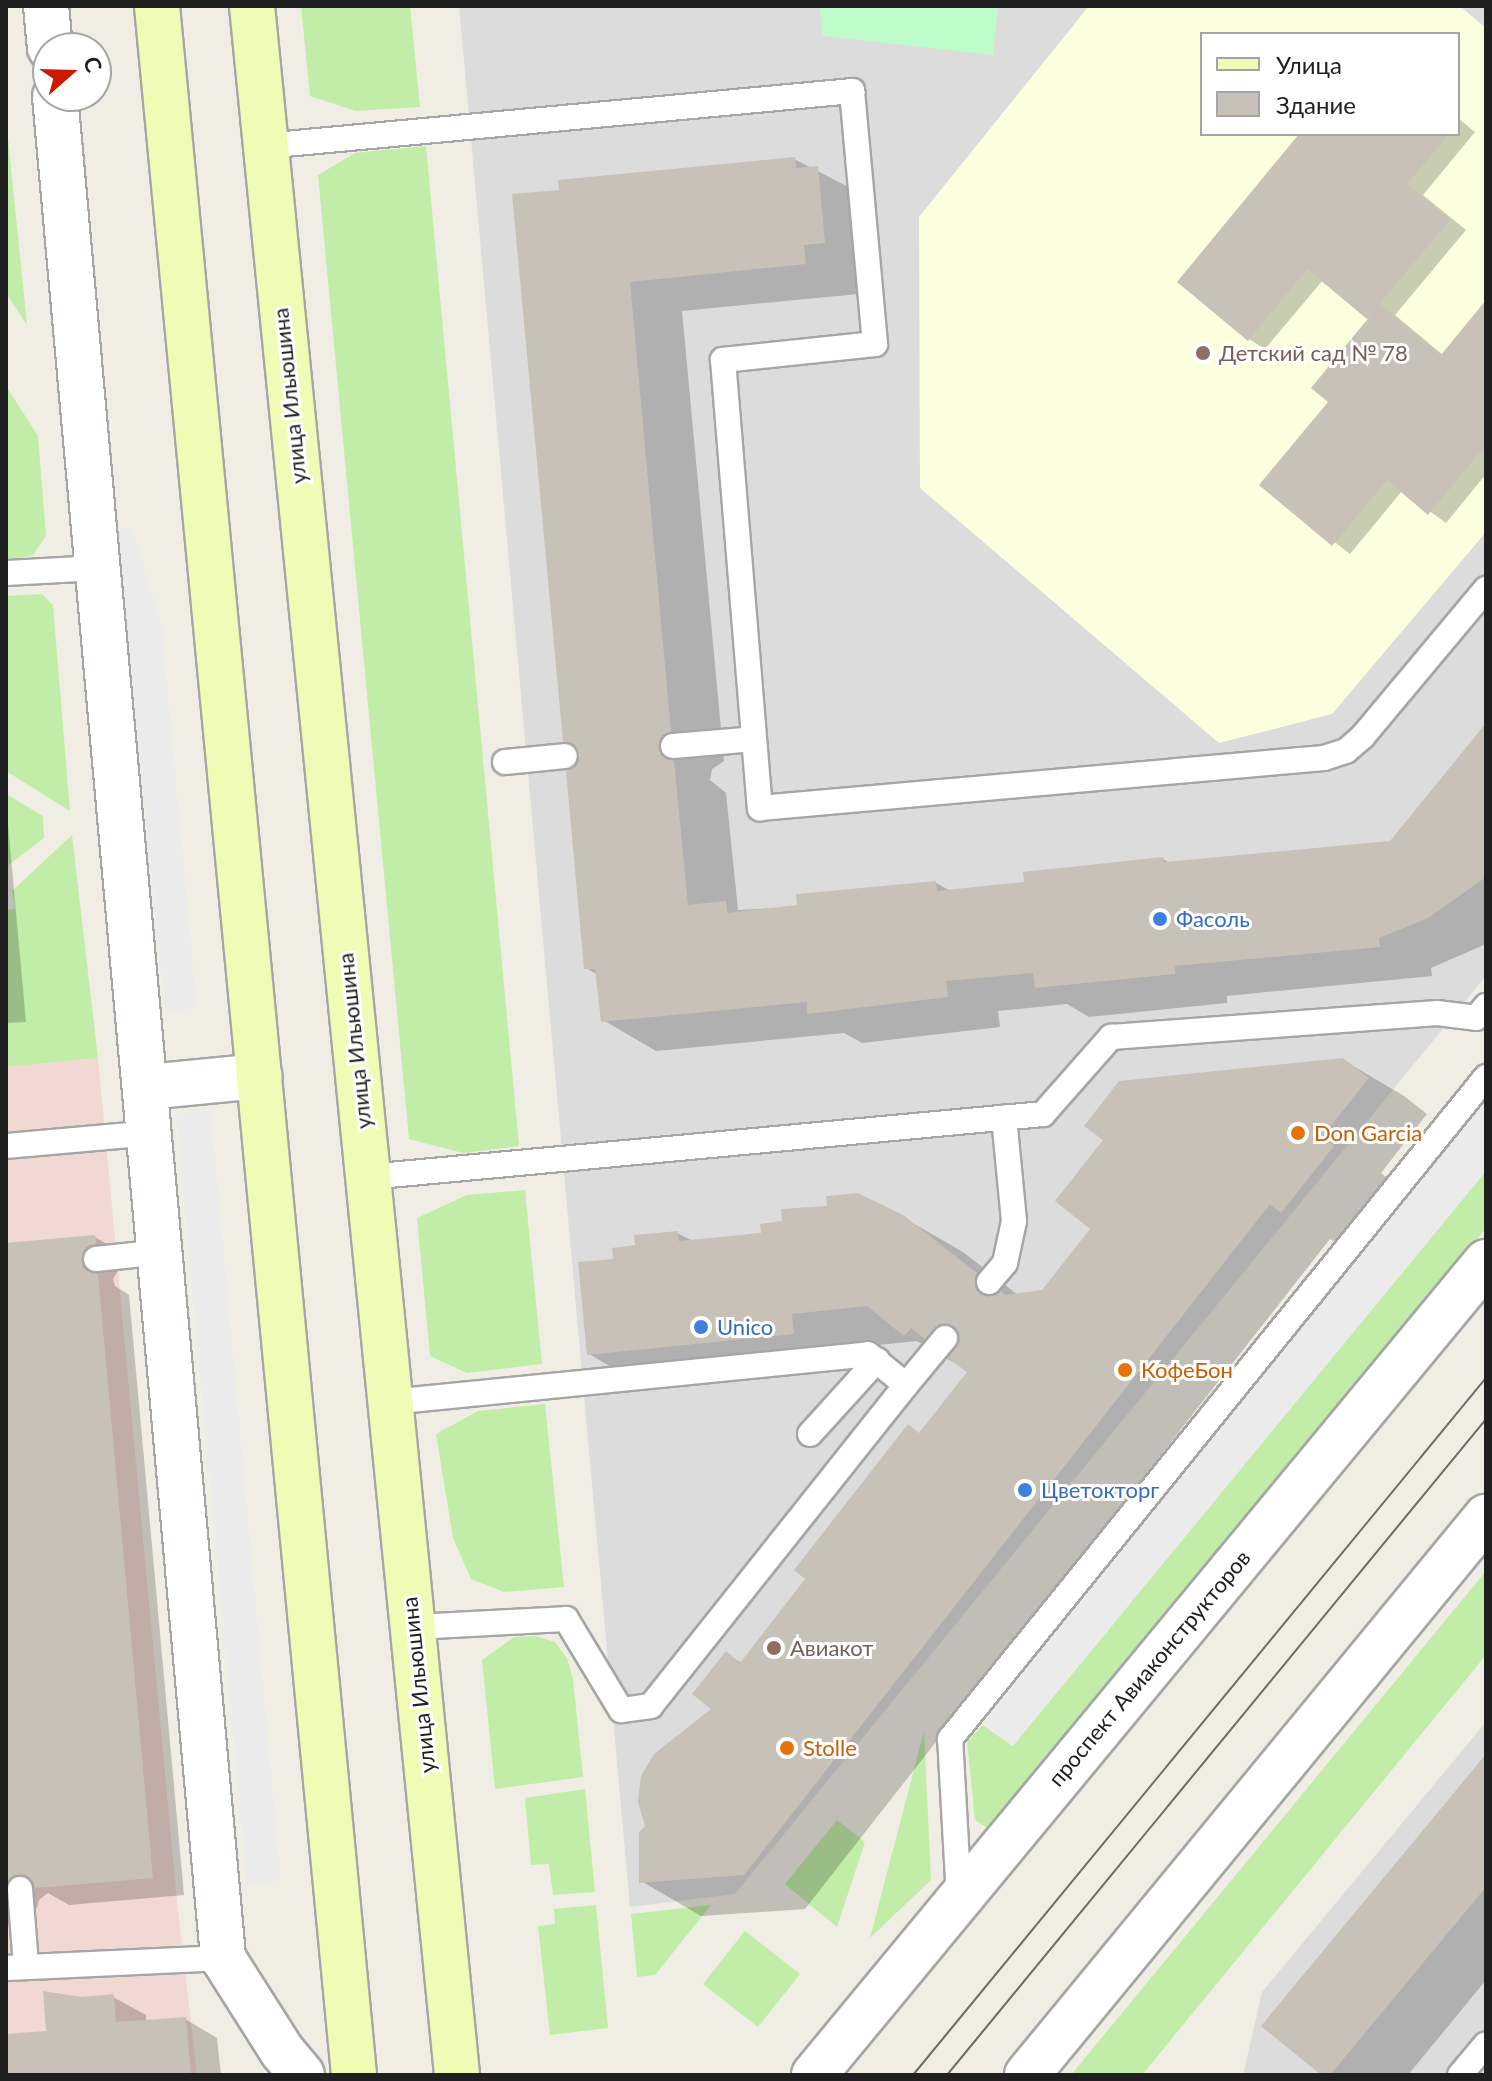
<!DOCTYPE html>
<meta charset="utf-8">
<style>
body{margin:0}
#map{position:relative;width:1492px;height:2081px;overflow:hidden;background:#f0eee4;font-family:Lato,sans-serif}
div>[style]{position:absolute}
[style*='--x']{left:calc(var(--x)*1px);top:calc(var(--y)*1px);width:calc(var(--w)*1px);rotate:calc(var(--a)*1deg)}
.residential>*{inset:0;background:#dddcdc}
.commercial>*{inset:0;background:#f2d8d3}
.education>*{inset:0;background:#fbffde}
.grass>*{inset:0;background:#c1eda8}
.park>*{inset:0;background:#bffccc}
.parking>*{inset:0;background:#ebebeb}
.shadow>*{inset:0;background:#0003}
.building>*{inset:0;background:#c8c1b7}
.roads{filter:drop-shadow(2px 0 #a6a6a6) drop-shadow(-2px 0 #a6a6a6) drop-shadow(0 2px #a6a6a6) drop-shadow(0 -2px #a6a6a6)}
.service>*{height:24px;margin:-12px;padding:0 12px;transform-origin:12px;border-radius:12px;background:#fff}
.minor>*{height:44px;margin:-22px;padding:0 22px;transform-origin:22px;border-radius:22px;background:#fff}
.tertiary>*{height:44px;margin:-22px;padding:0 22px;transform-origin:22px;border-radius:22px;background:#fff}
.secondary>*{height:44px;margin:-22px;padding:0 22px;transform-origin:22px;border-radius:22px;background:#f0fcb6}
.tram>*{height:2px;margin:-1px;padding:0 1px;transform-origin:1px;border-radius:1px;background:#6d6d6d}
.dots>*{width:22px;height:22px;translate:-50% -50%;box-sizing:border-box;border:4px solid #fff;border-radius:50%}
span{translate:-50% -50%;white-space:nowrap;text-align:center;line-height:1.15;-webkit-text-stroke:6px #fff;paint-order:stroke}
.education-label{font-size:22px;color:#785e54}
.left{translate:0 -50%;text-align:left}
.street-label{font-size:22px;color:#1f1f1f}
.shop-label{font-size:22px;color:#366cbe}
.food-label{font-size:22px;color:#c56008}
.frame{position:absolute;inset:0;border:8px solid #1f1f1f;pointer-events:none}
.legend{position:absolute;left:1200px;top:32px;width:260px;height:104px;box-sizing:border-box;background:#fff;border:2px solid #a5a5a5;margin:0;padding:10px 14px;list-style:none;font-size:24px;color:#1f1f1f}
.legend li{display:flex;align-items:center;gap:16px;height:40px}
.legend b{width:40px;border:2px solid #a5a5a5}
.north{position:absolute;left:32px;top:32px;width:80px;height:80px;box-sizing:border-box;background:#fff;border:2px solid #a5a5a5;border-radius:50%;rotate:70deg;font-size:22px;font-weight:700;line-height:32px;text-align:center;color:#1f1f1f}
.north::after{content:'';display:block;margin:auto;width:28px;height:36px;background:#cd1900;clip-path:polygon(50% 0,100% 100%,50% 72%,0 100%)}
</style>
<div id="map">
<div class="residential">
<div style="clip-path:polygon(evenodd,459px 6px,1486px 6px,1486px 976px,735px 1894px,630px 1907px,459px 6px,1202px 34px,1458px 34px,1458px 134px,1202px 134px,1202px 34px)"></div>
<div style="clip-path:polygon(1486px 1722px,1486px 2075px,1243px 2075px,1262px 1992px)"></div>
</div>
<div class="commercial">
<div style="clip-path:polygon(98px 1058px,177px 1901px,197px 2075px,6px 2075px,6px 1067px)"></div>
</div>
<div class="education">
<div style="clip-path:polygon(evenodd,1089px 6px,1460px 6px,1486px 28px,1486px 532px,1332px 714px,1219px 743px,920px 488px,919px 217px,1089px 6px,1202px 34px,1458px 34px,1458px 134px,1202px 134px,1202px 34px)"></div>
</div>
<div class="grass">
<div style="clip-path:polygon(301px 6px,410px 6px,420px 107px,356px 111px,310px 96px)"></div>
<div style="clip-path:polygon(6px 118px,27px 325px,6px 293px)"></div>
<div style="clip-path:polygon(426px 146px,519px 1146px,463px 1153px,409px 1139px,318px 175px,355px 153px)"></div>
<div style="clip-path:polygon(6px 386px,38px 436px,46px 536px,33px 555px,6px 562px)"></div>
<div style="clip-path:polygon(42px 594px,53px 605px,70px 811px,6px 771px,6px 596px)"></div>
<div style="clip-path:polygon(6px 794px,43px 816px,44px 838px,6px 867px)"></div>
<div style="clip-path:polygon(72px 835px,98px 1058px,6px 1067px,6px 910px,15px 909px,12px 891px)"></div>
<div style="clip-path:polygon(1486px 1171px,1486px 1228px,1005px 1812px,987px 1828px,975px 1820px,967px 1742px,983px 1725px,1013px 1746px)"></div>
<div style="clip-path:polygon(525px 1190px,542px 1364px,467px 1373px,430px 1356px,417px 1218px,467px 1195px)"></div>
<div style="clip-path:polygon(545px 1404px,564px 1587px,504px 1592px,471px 1579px,453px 1538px,436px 1434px,478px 1411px)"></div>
<div style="clip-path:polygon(1486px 1571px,1486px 1655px,1142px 2075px,1071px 2075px)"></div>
<div style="clip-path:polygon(535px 1636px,555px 1642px,567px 1658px,573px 1679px,583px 1777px,495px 1789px,482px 1660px,514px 1637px)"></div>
<div style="clip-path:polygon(924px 1731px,931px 1880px,870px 1938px)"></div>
<div style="clip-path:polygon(585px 1789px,595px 1892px,553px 1895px,549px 1864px,531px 1865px,525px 1798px)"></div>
<div style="clip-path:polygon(837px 1820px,865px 1842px,837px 1927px,785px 1884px)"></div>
<div style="clip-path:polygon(596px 1905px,608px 2028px,550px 2035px,538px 1926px,555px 1924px,554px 1909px)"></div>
<div style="clip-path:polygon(711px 1905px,655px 1975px,637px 1977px,631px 1914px)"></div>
<div style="clip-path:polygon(745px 1931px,800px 1974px,758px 2027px,703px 1984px)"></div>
</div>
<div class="park">
<div style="clip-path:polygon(819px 6px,998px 6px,993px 55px,823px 36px)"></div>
</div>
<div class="parking">
<div style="clip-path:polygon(133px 528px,162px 628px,197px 1009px,165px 1011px,118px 529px)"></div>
<div style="clip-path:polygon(1486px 1098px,1486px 1171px,1012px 1746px,983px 1725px)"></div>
<div style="clip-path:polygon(211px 1111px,281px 1881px,247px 1884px,176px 1114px)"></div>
</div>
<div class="shadow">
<div style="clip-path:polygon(1458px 118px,1475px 132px,1423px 195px,1466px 230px,1395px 315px,1443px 355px,1486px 303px,1486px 474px,1446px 523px,1402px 491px,1350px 554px,1262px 485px,1331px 402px,1370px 319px,1323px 280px,1265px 349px,1249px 339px,1327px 134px,1458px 134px)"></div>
<div style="clip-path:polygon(794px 159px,870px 198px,877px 273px,856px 275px,858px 294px,682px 311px,724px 761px,712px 769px,710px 780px,726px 793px,738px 910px,799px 907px,936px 883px,951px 891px,1026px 884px,1163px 859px,1171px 864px,1391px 842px,1486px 727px,1486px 944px,1431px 968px,1432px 976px,1227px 996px,1227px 1003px,1089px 1017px,1067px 1004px,998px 1011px,1000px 1027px,862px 1043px,844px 1033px,656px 1051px,603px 1020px,598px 975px,586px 968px,576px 769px,582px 755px,561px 192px)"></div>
<div style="clip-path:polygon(6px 802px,26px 1022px,6px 1023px)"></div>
<div style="clip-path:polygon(1343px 1060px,1404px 1096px,1427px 1114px,1381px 1173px,1393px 1182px,1342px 1246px,1330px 1239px,805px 1909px,701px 1916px,641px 1881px,714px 1709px,726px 1654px,742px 1663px,970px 1372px,917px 1341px,851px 1348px,854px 1368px,649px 1389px,589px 1354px,615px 1261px,637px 1247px,677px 1233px,693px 1241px,902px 1217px,963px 1252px,1018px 1295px,1043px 1292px)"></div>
<div style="clip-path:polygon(95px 1237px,127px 1256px,113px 1279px,115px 1286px,129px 1295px,184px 1895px,69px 1905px,48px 1893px,39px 1900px,37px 1908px,6px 1911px,6px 1245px)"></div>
<div style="clip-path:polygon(1486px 1757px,1486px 1980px,1408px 2075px,1324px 2075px)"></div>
<div style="clip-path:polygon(113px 1997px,146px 2015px,146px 2022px,185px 2019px,217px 2038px,221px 2075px,6px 2075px,6px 2036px,48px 2032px,82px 1999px)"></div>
</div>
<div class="building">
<div style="clip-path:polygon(1299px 134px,1449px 134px,1407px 184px,1450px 220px,1367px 319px,1307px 269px,1248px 341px,1177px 282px)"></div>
<div style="clip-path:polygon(795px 157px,796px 168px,818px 166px,825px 243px,804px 245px,806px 264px,630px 282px,671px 731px,660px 739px,658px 748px,666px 759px,674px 761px,688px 905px,726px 901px,727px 913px,797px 905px,796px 894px,936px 881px,937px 891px,1024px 882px,1023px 872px,1163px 857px,1164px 862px,1390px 841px,1486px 723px,1486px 877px,1428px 918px,1379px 938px,1380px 947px,1175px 966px,1175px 974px,1035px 988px,1033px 973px,946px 981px,948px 997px,807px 1014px,807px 1002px,601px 1022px,595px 969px,584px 969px,566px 771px,574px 768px,580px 755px,577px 747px,563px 741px,512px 194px,559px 190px,558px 180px)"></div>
<div style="clip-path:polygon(1486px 300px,1486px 445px,1428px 515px,1387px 480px,1332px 546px,1259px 485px,1328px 402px,1311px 388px,1380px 304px,1441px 355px)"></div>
<div style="clip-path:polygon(1343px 1058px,1369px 1078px,1322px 1137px,1334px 1146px,1281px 1213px,1270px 1204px,744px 1875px,639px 1883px,639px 1832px,645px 1826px,638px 1802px,641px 1776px,654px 1754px,711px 1709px,692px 1694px,726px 1651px,740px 1663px,805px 1579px,794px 1570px,908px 1424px,919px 1433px,967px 1372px,948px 1358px,960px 1341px,954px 1326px,939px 1324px,925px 1339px,911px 1328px,904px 1336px,867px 1306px,792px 1314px,794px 1334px,587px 1355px,578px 1262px,613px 1259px,612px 1248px,635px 1245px,634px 1235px,678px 1231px,679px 1241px,761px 1233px,760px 1224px,782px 1221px,781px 1209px,827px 1206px,826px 1196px,858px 1193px,903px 1215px,977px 1273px,975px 1286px,980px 1294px,987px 1297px,1001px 1291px,1005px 1295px,1042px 1290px,1090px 1229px,1055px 1201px,1103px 1140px,1084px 1126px,1119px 1081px)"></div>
<div style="clip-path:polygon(95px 1235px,96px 1244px,87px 1247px,81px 1260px,84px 1268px,98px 1274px,153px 1878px,35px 1888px,32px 1880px,20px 1874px,11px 1877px,6px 1884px,6px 1243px)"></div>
<div style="clip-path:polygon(1486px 1754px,1486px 1887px,1330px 2075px,1321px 2075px,1261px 2026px)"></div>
<div style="clip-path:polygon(43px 1991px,82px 1997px,114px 1994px,116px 2022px,186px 2017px,191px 2075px,6px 2075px,6px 2034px,46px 2031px)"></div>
</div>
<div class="roads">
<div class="service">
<div style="--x:264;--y:146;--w:591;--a:-5.34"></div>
<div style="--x:852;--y:91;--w:254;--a:84.8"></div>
<div style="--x:875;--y:344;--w:153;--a:174"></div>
<div style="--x:723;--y:360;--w:450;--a:85.3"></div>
<div style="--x:760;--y:808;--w:566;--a:-5.07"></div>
<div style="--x:1324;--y:758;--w:23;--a:-18"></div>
<div style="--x:1346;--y:751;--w:23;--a:-41"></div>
<div style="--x:1363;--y:736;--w:192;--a:-50.1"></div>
<div style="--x:6;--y:573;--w:93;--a:-3.1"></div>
<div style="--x:673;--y:746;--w:81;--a:-4.9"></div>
<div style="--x:505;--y:762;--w:60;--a:-5.7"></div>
<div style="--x:6;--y:1146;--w:146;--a:-5.1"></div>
<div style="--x:368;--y:1177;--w:678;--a:-5.33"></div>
<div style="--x:1043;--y:1114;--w:103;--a:-48.6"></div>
<div style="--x:1111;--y:1037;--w:327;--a:-4.2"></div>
<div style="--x:1437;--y:1013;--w:39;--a:7"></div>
<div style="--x:1476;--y:1018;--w:16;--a:-50"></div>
<div style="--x:96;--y:1259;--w:66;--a:-6.1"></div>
<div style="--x:989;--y:1282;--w:25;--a:-50"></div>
<div style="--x:1005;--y:1263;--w:43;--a:-77.9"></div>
<div style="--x:1014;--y:1221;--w:104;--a:-95.5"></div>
<div style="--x:906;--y:1385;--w:61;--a:-50.3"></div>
<div style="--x:390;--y:1402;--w:480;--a:-5.7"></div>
<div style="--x:868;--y:1354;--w:49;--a:39.2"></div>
<div style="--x:906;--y:1385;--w:410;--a:128.5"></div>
<div style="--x:651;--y:1706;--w:30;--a:172"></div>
<div style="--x:621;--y:1710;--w:106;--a:-121.1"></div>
<div style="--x:566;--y:1619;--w:154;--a:177"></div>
<div style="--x:810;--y:1434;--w:100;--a:-47.8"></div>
<div style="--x:20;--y:1889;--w:77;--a:85.5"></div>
<div style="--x:959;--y:1898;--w:159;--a:-93.2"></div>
<div style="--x:950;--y:1739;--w:852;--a:-51"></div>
<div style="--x:6;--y:1968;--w:217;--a:-2.6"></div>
<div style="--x:1460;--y:2075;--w:40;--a:-50"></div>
</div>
<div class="minor">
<div style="--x:46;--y:6;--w:42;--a:84.6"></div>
<div style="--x:55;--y:96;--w:1870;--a:84.84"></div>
<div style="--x:223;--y:1958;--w:110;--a:57.6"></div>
<div style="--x:282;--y:2051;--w:31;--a:50"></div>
<div style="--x:147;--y:1087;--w:113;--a:-5.6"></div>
</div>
<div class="tertiary">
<div style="--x:814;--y:2075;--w:1055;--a:-50.42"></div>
<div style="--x:1027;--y:2075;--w:723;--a:-50.56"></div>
</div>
<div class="secondary">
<div style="--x:157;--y:6;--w:2078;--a:84.56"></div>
<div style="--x:252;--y:6;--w:2079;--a:84.34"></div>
</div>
</div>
<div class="tram">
<div style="--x:913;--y:2075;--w:902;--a:-50.58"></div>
<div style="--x:947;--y:2075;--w:849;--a:-50.59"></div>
</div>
<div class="dots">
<div style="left:1203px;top:353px;background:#8d6e63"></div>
<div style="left:1160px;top:919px;background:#3f7fe0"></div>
<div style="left:1298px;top:1133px;background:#e8710a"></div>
<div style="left:701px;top:1327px;background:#3f7fe0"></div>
<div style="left:1125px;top:1370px;background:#e8710a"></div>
<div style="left:1025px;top:1490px;background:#3f7fe0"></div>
<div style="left:774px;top:1648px;background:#8d6e63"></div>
<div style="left:787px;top:1748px;background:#e8710a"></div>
</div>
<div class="education-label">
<span class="left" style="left:1219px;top:353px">Детский сад № 78</span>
<span class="left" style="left:790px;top:1648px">Авиакот</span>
</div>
<div class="street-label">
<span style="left:289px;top:396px;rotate:-96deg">улица Ильюшина</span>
<span style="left:354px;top:1041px;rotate:-96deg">улица Ильюшина</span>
<span style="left:1149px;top:1668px;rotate:-50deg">проспект Авиаконструкторов</span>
<span style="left:418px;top:1685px;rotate:-96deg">улица Ильюшина</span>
</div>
<div class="shop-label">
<span class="left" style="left:1176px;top:919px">Фасоль</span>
<span class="left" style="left:717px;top:1327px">Unico</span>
<span class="left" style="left:1041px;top:1490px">Цветокторг</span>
</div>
<div class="food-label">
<span class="left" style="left:1314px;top:1133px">Don Garcia</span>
<span class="left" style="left:1141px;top:1370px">КофеБон</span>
<span class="left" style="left:803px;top:1748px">Stolle</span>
</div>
<div class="frame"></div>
<ul class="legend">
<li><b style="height:10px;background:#f0fcb6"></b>Улица</li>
<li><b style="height:22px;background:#c8c1b7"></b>Здание</li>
</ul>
<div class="north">С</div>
</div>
